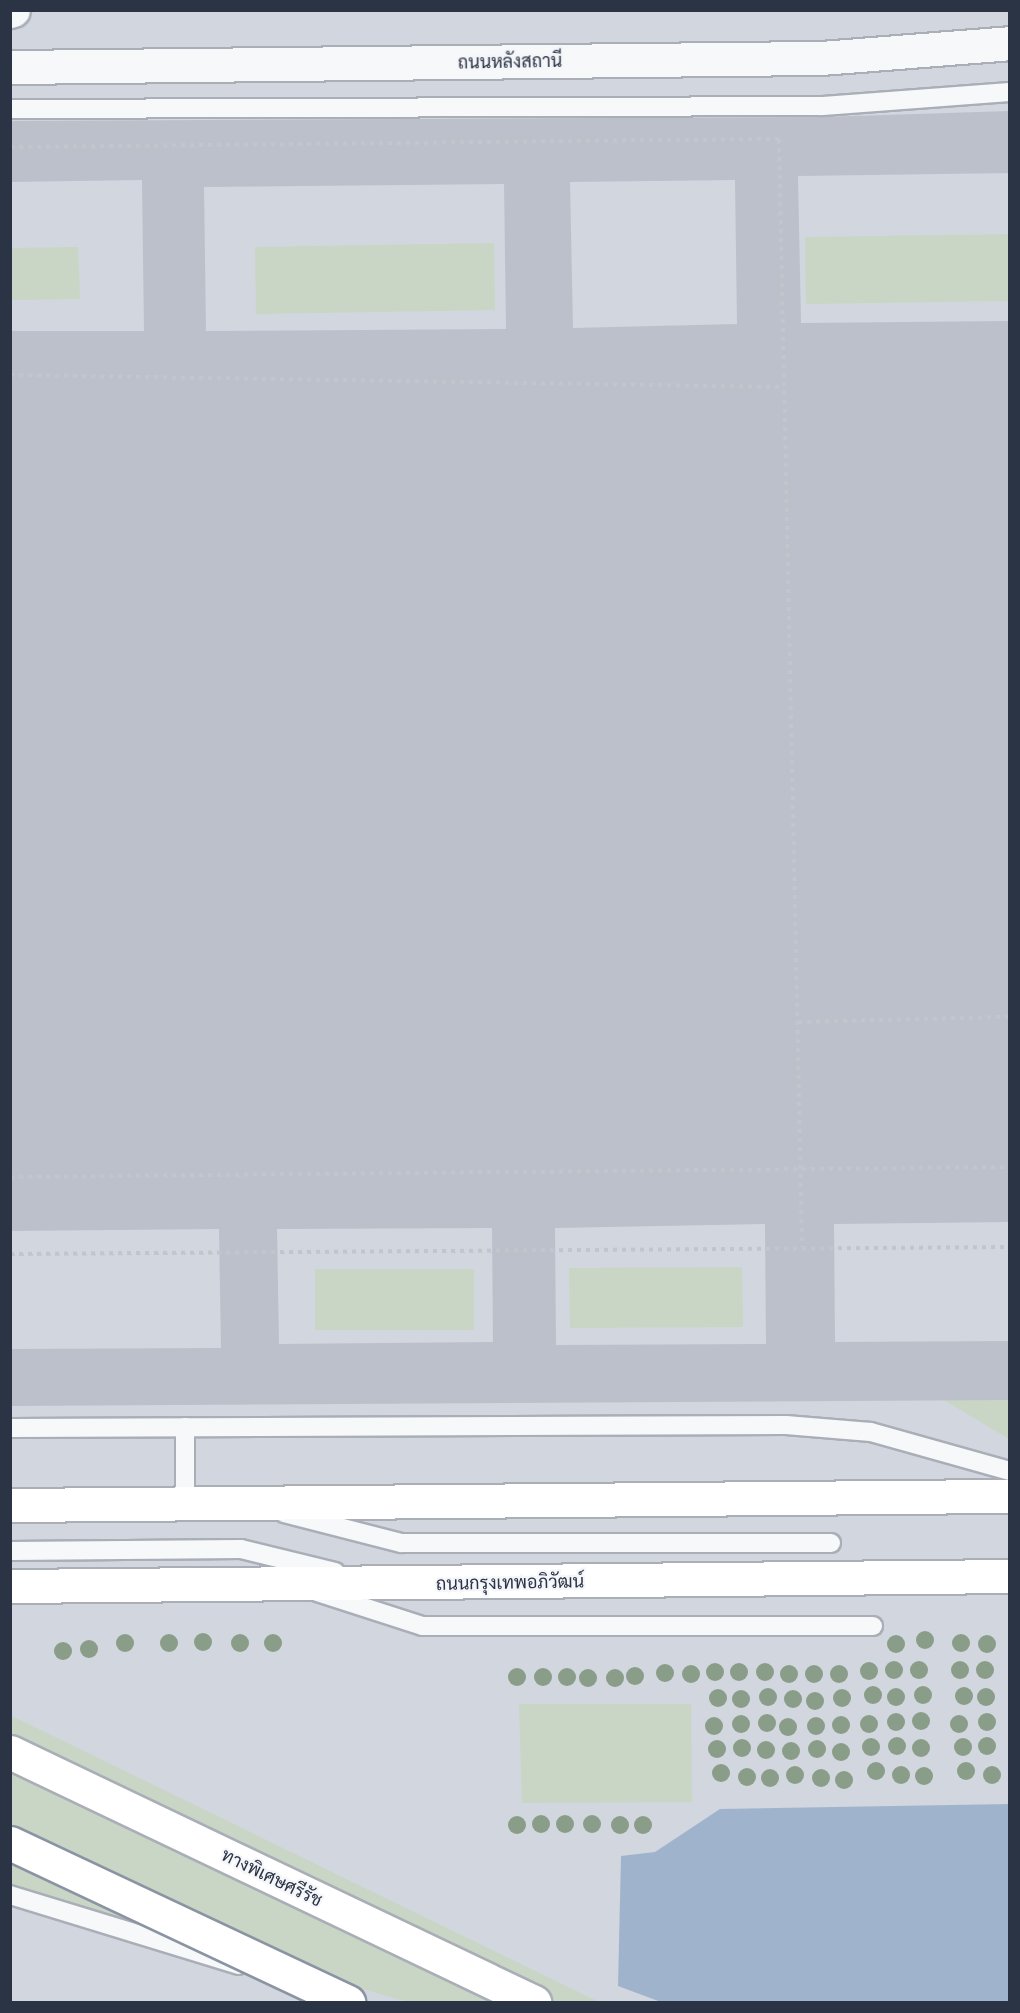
<!DOCTYPE html>
<meta charset="utf-8">
<style>
body{margin:0}
#map{position:relative;width:1020px;height:2013px;overflow:hidden;background:#e4e7ec;font-family:"Exo 2",Sarabun,sans-serif}
div>[style]{position:absolute}
[style*='--x']{left:calc(var(--x)*1px);top:calc(var(--y)*1px);width:calc(var(--w)*1px);rotate:calc(var(--a)*1deg)}
.built>*{inset:0;background:#d2d6de}
.green>*{inset:0;background:#c9d6c5}
.water>*{inset:0;background:#9fb4cc}
.building>*{inset:0;background:#bbc0ca}
.path>*{height:4px;margin-top:-2px;transform-origin:0;background:repeating-linear-gradient(90deg,#c2c5cb 0 4.5px,transparent 0 9px)}
.roads{filter:drop-shadow(2px 0 #a9aeb7) drop-shadow(-2px 0 #a9aeb7) drop-shadow(0 2px #a9aeb7) drop-shadow(0 -2px #a9aeb7)}
.lane>*{height:18px;margin:-9px;padding:0 9px;transform-origin:9px;border-radius:9px;background:#f7f8fa}
.street>*{height:33px;margin:-16.5px;padding:0 16.5px;transform-origin:16.5px;border-radius:16.5px;background:#f7f8fa}
.secondary>*{height:33px;margin:-16.5px;padding:0 16.5px;transform-origin:16.5px;border-radius:16.5px;background:#fff}
.highway>*{height:33px;margin:-16.5px;padding:0 16.5px;transform-origin:16.5px;border-radius:16.5px;background:#fff}
.bridges{filter:drop-shadow(2px 0 #8b94a3) drop-shadow(-2px 0 #8b94a3) drop-shadow(0 2px #8b94a3) drop-shadow(0 -2px #8b94a3)}
.highway-bridge>*{height:33px;margin:-16.5px;padding:0 16.5px;transform-origin:16.5px;border-radius:16.5px;background:#fff}
.trees>*{width:18px;height:18px;margin:-9px;border-radius:50%;background:#899d89}
span{translate:-50% -50%;white-space:nowrap;text-align:center;line-height:1.15;-webkit-text-stroke:4.5px #f4f6f9;paint-order:stroke}
.street-label{font-size:18px;color:#2b3445}
.frame{position:absolute;inset:0;border:12px solid #2b3445;pointer-events:none}
</style>
<div id="map">
<div class="built">
<div style="clip-path:polygon(11px 11px,1009px 11px,1009px 2002px,11px 2002px)"></div>
</div>
<div class="green">
<div style="clip-path:polygon(1009px 234px,1009px 301px,806px 304px,805px 237px)"></div>
<div style="clip-path:polygon(494px 243px,495px 310px,256px 314px,255px 247px)"></div>
<div style="clip-path:polygon(78px 247px,80px 299px,11px 300px,11px 248px)"></div>
<div style="clip-path:polygon(742px 1267px,743px 1327px,570px 1328px,569px 1268px)"></div>
<div style="clip-path:polygon(315px 1269px,474px 1269px,474px 1330px,315px 1330px)"></div>
<div style="clip-path:polygon(942px 1399px,1009px 1399px,1009px 1439px)"></div>
<div style="clip-path:polygon(519px 1704px,691px 1704px,692px 1802px,522px 1803px)"></div>
<div style="clip-path:polygon(10px 1715px,599px 2002px,407px 2002px,11px 1885px)"></div>
</div>
<div class="water">
<div style="clip-path:polygon(1009px 1804px,1009px 2002px,661px 2002px,618px 1986px,621px 1856px,655px 1852px,720px 1809px)"></div>
</div>
<div class="building">
<div style="clip-path:polygon(evenodd,1010px 111px,1010px 173px,798px 176px,801px 323px,1010px 321px,1010px 1222px,834px 1224px,835px 1342px,1010px 1341px,1010px 1400px,10px 1406px,10px 1349px,221px 1348px,219px 1229px,10px 1231px,10px 331px,144px 331px,142px 180px,10px 182px,10px 121px,822px 117px,1010px 111px,735px 180px,737px 324px,573px 328px,570px 182px,735px 180px,1010px 111px,504px 184px,506px 329px,206px 331px,204px 187px,504px 184px,1010px 111px,765px 1224px,766px 1344px,556px 1345px,555px 1228px,765px 1224px,1010px 111px,492px 1228px,493px 1342px,279px 1344px,277px 1229px,492px 1228px)"></div>
</div>
<div class="path">
<div style="--x:10;--y:147;--w:769;--a:-0.6"></div>
<div style="--x:779;--y:139;--w:1108;--a:88.81"></div>
<div style="--x:10;--y:375;--w:771;--a:0.89"></div>
<div style="--x:798;--y:1022;--w:212;--a:-1.4"></div>
<div style="--x:10;--y:1177;--w:1000;--a:-0.57"></div>
<div style="--x:10;--y:1254;--w:1000;--a:-0.4"></div>
</div>
<div class="roads">
<div class="lane">
<div style="--x:10;--y:109;--w:812;--a:-0.21"></div>
<div style="--x:822;--y:106;--w:189;--a:-4.3"></div>
<div style="--x:185;--y:1427;--w:76;--a:90"></div>
<div style="--x:10;--y:1428;--w:776;--a:-0.22"></div>
<div style="--x:786;--y:1425;--w:85;--a:4.7"></div>
<div style="--x:871;--y:1432;--w:144;--a:15.7"></div>
<div style="--x:284;--y:1513;--w:121;--a:14.4"></div>
<div style="--x:401;--y:1543;--w:430;--a:0"></div>
<div style="--x:10;--y:1551;--w:231;--a:-0.5"></div>
<div style="--x:241;--y:1549;--w:97;--a:13.7"></div>
<div style="--x:317;--y:1592;--w:110;--a:17.9"></div>
<div style="--x:422;--y:1626;--w:451;--a:0"></div>
<div style="--x:10;--y:1895;--w:239;--a:17"></div>
</div>
<div class="street">
<div style="--x:10;--y:11;--w:3;--a:-18"></div>
<div style="--x:10;--y:67;--w:811;--a:-0.64"></div>
<div style="--x:821;--y:58;--w:190;--a:-4.5"></div>
</div>
<div class="secondary">
<div style="--x:10;--y:1505;--w:1000;--a:-0.52"></div>
<div style="--x:10;--y:1586;--w:1000;--a:-0.57"></div>
</div>
<div class="highway">
<div style="--x:10;--y:1752;--w:581;--a:25.51"></div>
</div>
</div>
<div class="bridges">
<div class="highway-bridge">
<div style="--x:10;--y:1843;--w:374;--a:25.2"></div>
</div>
</div>
<div class="trees">
<div style="left:925px;top:1640px"></div>
<div style="left:203px;top:1642px"></div>
<div style="left:125px;top:1643px"></div>
<div style="left:169px;top:1643px"></div>
<div style="left:240px;top:1643px"></div>
<div style="left:273px;top:1643px"></div>
<div style="left:961px;top:1643px"></div>
<div style="left:896px;top:1644px"></div>
<div style="left:987px;top:1644px"></div>
<div style="left:89px;top:1649px"></div>
<div style="left:63px;top:1651px"></div>
<div style="left:894px;top:1670px"></div>
<div style="left:919px;top:1670px"></div>
<div style="left:960px;top:1670px"></div>
<div style="left:985px;top:1670px"></div>
<div style="left:869px;top:1671px"></div>
<div style="left:715px;top:1672px"></div>
<div style="left:739px;top:1672px"></div>
<div style="left:765px;top:1672px"></div>
<div style="left:665px;top:1673px"></div>
<div style="left:691px;top:1674px"></div>
<div style="left:789px;top:1674px"></div>
<div style="left:814px;top:1674px"></div>
<div style="left:839px;top:1674px"></div>
<div style="left:635px;top:1676px"></div>
<div style="left:517px;top:1677px"></div>
<div style="left:543px;top:1677px"></div>
<div style="left:567px;top:1677px"></div>
<div style="left:588px;top:1678px"></div>
<div style="left:615px;top:1678px"></div>
<div style="left:873px;top:1695px"></div>
<div style="left:923px;top:1695px"></div>
<div style="left:964px;top:1696px"></div>
<div style="left:768px;top:1697px"></div>
<div style="left:896px;top:1697px"></div>
<div style="left:986px;top:1697px"></div>
<div style="left:718px;top:1698px"></div>
<div style="left:842px;top:1698px"></div>
<div style="left:741px;top:1699px"></div>
<div style="left:793px;top:1699px"></div>
<div style="left:815px;top:1701px"></div>
<div style="left:921px;top:1721px"></div>
<div style="left:896px;top:1722px"></div>
<div style="left:987px;top:1722px"></div>
<div style="left:767px;top:1723px"></div>
<div style="left:741px;top:1724px"></div>
<div style="left:869px;top:1724px"></div>
<div style="left:959px;top:1724px"></div>
<div style="left:841px;top:1725px"></div>
<div style="left:714px;top:1726px"></div>
<div style="left:816px;top:1726px"></div>
<div style="left:788px;top:1727px"></div>
<div style="left:897px;top:1746px"></div>
<div style="left:987px;top:1746px"></div>
<div style="left:871px;top:1747px"></div>
<div style="left:963px;top:1747px"></div>
<div style="left:742px;top:1748px"></div>
<div style="left:921px;top:1748px"></div>
<div style="left:717px;top:1749px"></div>
<div style="left:817px;top:1749px"></div>
<div style="left:766px;top:1750px"></div>
<div style="left:791px;top:1751px"></div>
<div style="left:841px;top:1752px"></div>
<div style="left:876px;top:1771px"></div>
<div style="left:966px;top:1771px"></div>
<div style="left:721px;top:1773px"></div>
<div style="left:795px;top:1775px"></div>
<div style="left:901px;top:1775px"></div>
<div style="left:992px;top:1775px"></div>
<div style="left:924px;top:1776px"></div>
<div style="left:747px;top:1777px"></div>
<div style="left:770px;top:1778px"></div>
<div style="left:821px;top:1778px"></div>
<div style="left:844px;top:1780px"></div>
<div style="left:541px;top:1824px"></div>
<div style="left:565px;top:1824px"></div>
<div style="left:592px;top:1824px"></div>
<div style="left:517px;top:1825px"></div>
<div style="left:620px;top:1825px"></div>
<div style="left:643px;top:1825px"></div>
</div>
<div class="street-label">
<span style="left:510px;top:61px;rotate:-1deg">ถนนหลังสถานี</span>
<span style="left:510px;top:1582px;rotate:-1deg">ถนนกรุงเทพอภิวัฒน์</span>
<span style="left:272px;top:1877px;rotate:26deg">ทางพิเศษศรีรัช</span>
</div>
<div class="frame"></div>
</div>
